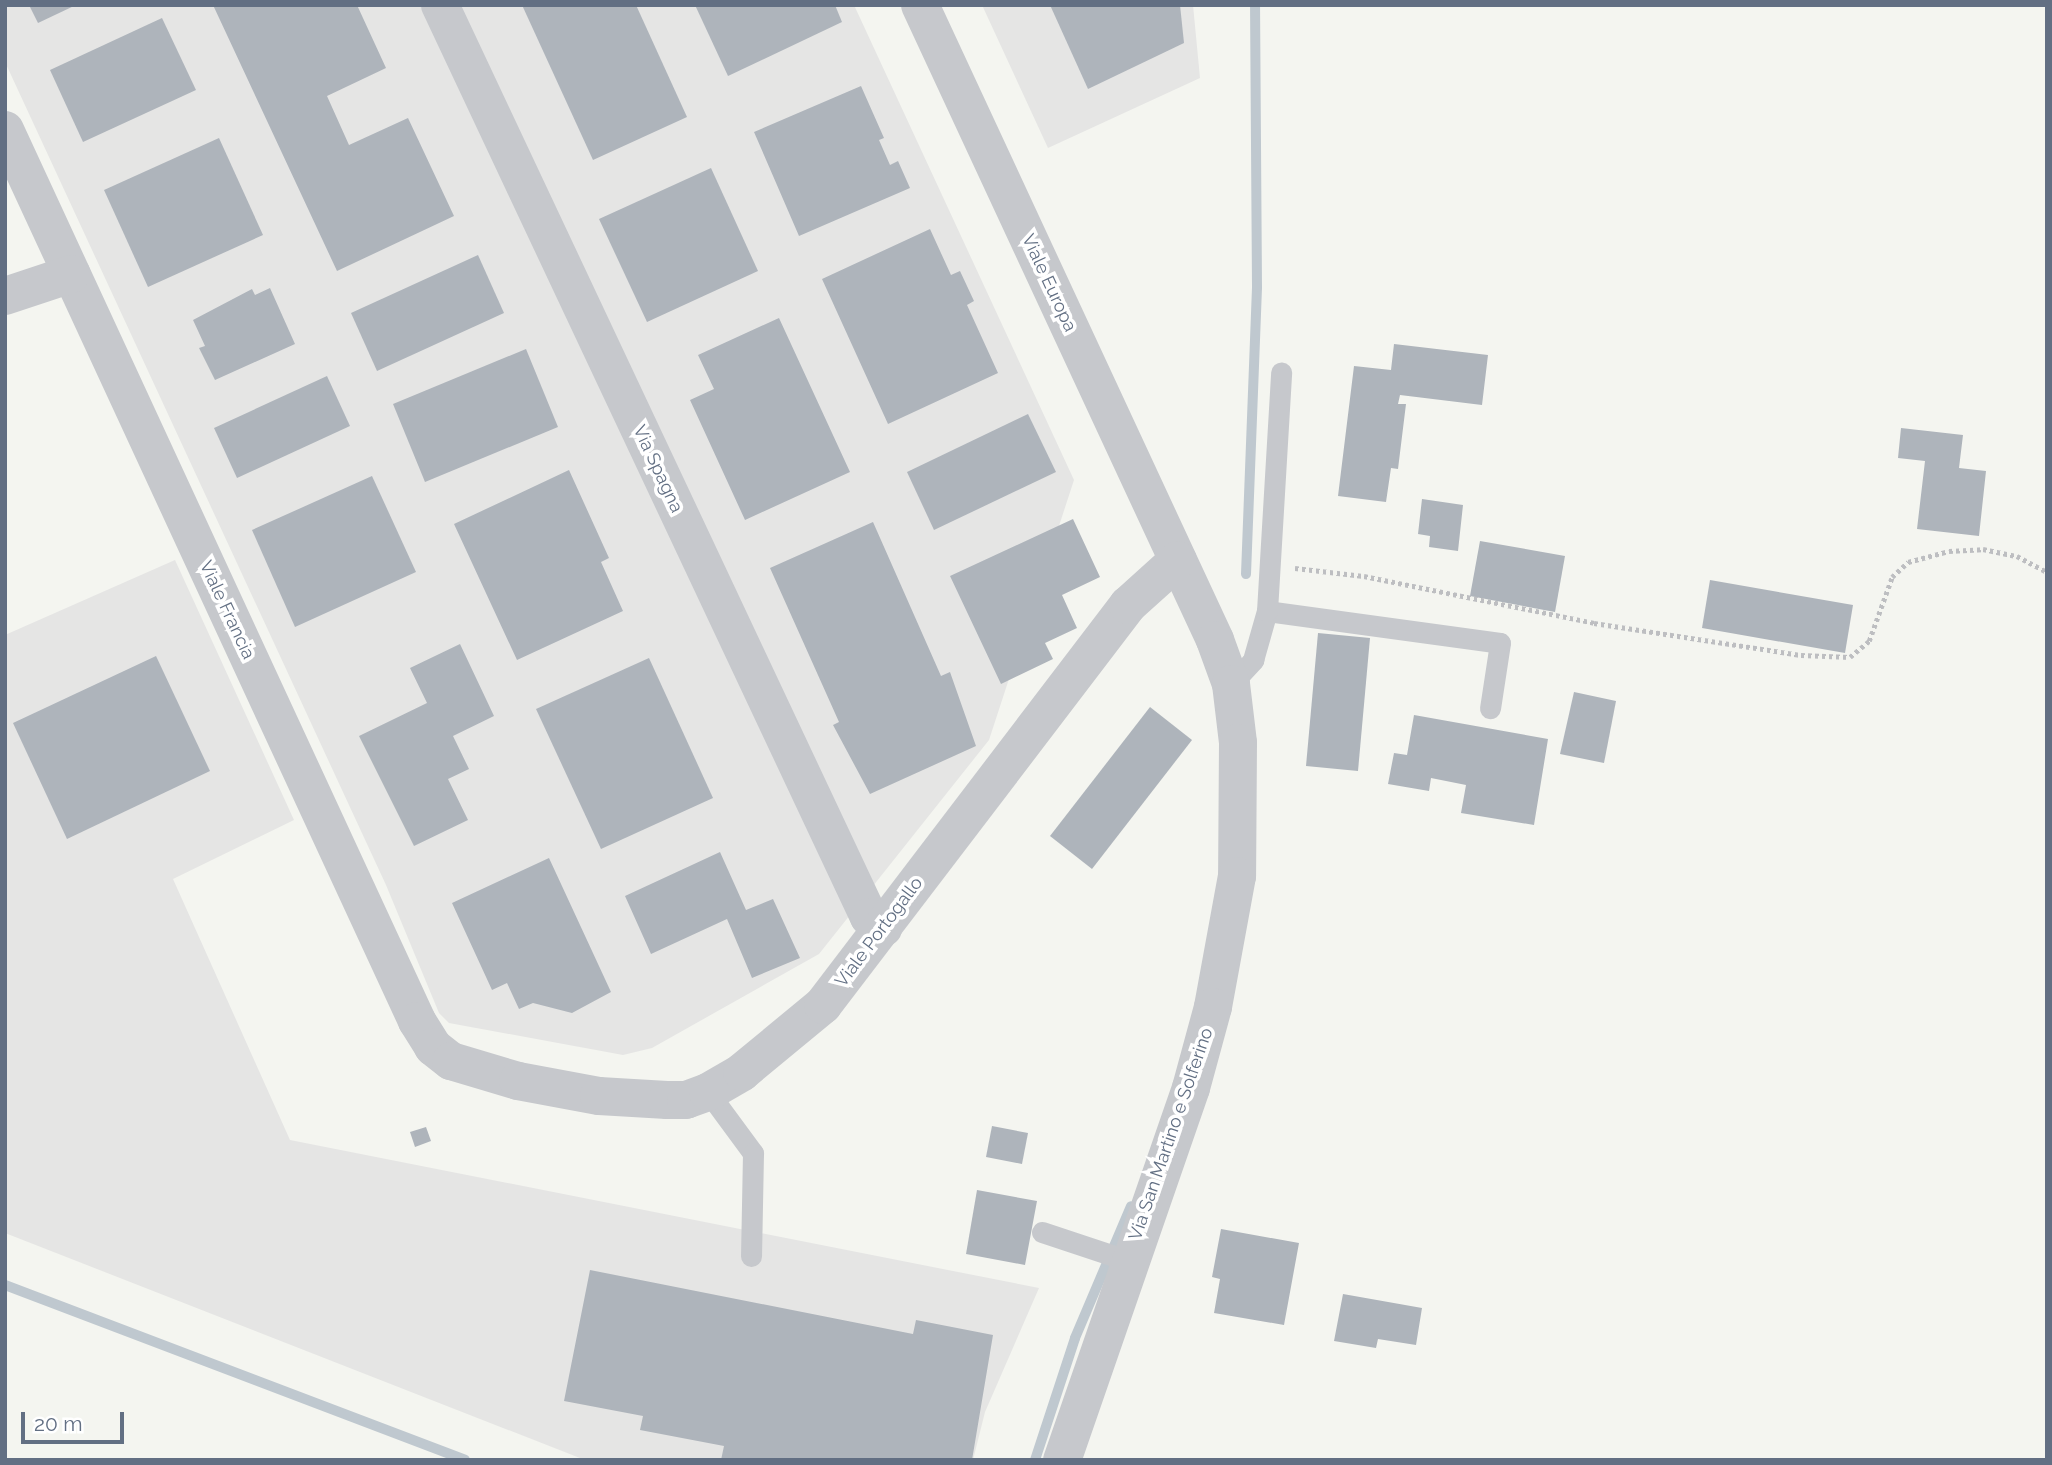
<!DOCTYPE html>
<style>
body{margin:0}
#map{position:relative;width:2052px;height:1465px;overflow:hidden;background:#f4f5f0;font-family:Raleway,sans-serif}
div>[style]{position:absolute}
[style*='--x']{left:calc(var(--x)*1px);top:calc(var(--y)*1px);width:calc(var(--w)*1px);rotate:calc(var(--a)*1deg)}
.built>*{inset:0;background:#e5e5e4}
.stream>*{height:10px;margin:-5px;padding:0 5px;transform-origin:5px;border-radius:5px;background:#bfc8cf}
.building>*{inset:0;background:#aeb4bb}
.path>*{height:4.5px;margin-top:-2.25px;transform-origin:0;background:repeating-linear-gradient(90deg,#bdbec1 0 3.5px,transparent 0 7px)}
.lane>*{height:21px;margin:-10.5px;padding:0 10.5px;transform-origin:10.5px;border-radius:10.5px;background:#c6c8cc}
.street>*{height:38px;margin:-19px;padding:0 19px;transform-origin:19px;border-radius:19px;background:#c6c8cc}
span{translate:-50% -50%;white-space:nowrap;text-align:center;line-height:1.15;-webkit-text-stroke:7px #fff;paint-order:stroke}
.street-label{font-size:18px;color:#626f83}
.frame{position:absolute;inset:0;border:7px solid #626f83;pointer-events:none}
.scale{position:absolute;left:21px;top:1412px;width:103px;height:32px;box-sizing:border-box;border:4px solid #626f83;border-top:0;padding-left:9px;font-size:21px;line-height:24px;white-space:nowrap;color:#626f83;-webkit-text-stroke:5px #fff;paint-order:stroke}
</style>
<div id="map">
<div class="built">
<div style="clip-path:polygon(5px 5px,854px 5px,1074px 480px,989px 740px,819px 954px,652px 1048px,623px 1055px,449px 1023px,439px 1013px,386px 885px,5px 62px)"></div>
<div style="clip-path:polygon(982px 5px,1193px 5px,1200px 78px,1048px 148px)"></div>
<div style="clip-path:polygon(175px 560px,294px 820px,173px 879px,290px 1140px,1039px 1288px,985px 1412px,973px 1460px,585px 1460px,5px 1233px,5px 635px)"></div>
</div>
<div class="stream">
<div style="--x:1246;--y:574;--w:287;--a:-87.8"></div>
<div style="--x:1257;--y:287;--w:282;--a:-90.4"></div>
<div style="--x:5;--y:1285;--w:492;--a:20.8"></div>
<div style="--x:1035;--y:1460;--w:128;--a:-71.8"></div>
<div style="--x:1075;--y:1338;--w:143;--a:-67"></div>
</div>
<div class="building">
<div style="clip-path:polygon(29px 5px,76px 5px,38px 23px)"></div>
<div style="clip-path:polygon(213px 5px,357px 5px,386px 68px,327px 96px,349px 145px,408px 118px,454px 216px,337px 271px)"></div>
<div style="clip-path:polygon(522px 5px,636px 5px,687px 117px,593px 160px)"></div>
<div style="clip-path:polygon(695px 5px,835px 5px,842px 22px,728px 76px)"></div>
<div style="clip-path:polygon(1050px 5px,1180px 5px,1184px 43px,1088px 89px)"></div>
<div style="clip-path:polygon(162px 18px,196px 90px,83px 142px,50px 70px)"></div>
<div style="clip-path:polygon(861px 86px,884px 138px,879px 140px,890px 165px,898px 161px,910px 188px,799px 236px,754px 132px)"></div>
<div style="clip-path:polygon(219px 138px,263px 235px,148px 287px,104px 190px)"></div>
<div style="clip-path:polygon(711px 168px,758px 271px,647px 322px,599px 219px)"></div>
<div style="clip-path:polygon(930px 229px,951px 275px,960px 271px,974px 301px,967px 305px,998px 373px,888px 424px,822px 279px)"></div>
<div style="clip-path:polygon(478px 255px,504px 313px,377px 371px,351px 313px)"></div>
<div style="clip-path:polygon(270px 288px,295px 344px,215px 380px,199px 348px,205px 346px,193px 320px,252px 289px,255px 295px)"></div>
<div style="clip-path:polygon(779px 318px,850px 472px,745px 520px,690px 400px,714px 389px,698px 355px)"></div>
<div style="clip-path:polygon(1394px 344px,1488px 355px,1482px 405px,1400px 395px,1398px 404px,1406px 404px,1398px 469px,1391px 468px,1386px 502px,1338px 496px,1354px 366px,1391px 370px)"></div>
<div style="clip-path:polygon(526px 349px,558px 427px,425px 482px,393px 404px)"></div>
<div style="clip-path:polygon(327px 376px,350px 426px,237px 478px,214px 428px)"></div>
<div style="clip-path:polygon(1028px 414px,1056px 472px,934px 530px,907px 472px)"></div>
<div style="clip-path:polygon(1901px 428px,1963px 435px,1959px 468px,1986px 471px,1979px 536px,1917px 529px,1925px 461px,1898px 458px)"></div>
<div style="clip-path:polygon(569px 470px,609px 558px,601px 562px,623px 611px,517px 660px,454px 524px)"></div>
<div style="clip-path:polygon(372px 476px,416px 572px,295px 627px,252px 530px)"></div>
<div style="clip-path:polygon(1422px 499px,1463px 505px,1458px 551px,1429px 547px,1430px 536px,1418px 534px)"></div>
<div style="clip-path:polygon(1073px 519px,1100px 577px,1062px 595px,1077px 628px,1045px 643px,1053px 659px,1001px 684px,950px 576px)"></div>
<div style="clip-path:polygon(873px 522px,941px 676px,950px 672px,976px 746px,870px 794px,833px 725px,839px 722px,770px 568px)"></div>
<div style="clip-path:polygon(1480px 541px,1565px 556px,1555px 612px,1470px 596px)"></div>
<div style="clip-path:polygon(1710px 580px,1853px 605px,1845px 653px,1702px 628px)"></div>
<div style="clip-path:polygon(1318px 633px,1370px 638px,1358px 771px,1306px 766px)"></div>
<div style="clip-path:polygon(460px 644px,494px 716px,453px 736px,469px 769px,448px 779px,468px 820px,414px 846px,359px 736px,427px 703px,410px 668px)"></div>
<div style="clip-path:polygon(156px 656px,210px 771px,67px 839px,13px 723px)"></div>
<div style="clip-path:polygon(649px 658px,713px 798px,601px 849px,536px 709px)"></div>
<div style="clip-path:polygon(1574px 692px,1616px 701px,1604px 763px,1560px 754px)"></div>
<div style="clip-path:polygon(1150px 707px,1192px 740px,1092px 869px,1050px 836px)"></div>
<div style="clip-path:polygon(1414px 715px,1548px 739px,1534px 825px,1461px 813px,1466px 785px,1431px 778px,1429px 791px,1388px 784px,1394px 753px,1407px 755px)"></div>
<div style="clip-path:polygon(720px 852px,746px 910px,773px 899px,800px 958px,752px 978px,727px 919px,651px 954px,625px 896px)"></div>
<div style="clip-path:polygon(549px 858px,611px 992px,572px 1013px,533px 1003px,519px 1009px,507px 983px,492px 990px,452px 903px)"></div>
<div style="clip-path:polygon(992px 1126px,1028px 1133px,1022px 1164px,986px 1157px)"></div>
<div style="clip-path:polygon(426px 1127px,431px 1141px,415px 1147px,410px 1132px)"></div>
<div style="clip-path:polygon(977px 1190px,1037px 1201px,1025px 1265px,966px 1254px)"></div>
<div style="clip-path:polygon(1221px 1229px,1299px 1243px,1284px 1325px,1214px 1313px,1220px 1279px,1212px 1277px)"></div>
<div style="clip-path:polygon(590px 1270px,913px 1334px,916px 1320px,993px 1335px,972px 1460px,721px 1460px,724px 1446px,640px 1430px,643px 1416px,564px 1401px)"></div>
<div style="clip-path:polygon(1343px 1294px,1422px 1308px,1416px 1345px,1378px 1339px,1376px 1348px,1334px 1341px)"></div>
</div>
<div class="path">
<div style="--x:1295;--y:568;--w:69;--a:6.6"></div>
<div style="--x:1364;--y:576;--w:235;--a:11.5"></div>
<div style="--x:1594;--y:623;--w:209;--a:8.8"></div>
<div style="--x:1801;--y:655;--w:49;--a:2.3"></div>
<div style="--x:1850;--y:657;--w:25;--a:-40"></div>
<div style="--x:1869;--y:641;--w:68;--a:-70.2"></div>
<div style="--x:1892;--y:577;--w:22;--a:-43"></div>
<div style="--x:1908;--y:562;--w:42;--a:-15"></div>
<div style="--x:1949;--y:551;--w:34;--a:-3"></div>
<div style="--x:1983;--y:549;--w:35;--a:12"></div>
<div style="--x:2017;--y:556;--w:34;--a:28"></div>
</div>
<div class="lane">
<div style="--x:1267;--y:611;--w:235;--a:7.8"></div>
<div style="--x:1500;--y:643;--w:66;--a:98.7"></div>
<div style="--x:1231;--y:684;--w:33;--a:-47"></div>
<div style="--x:1253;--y:660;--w:51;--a:-74.1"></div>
<div style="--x:1267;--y:611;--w:239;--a:-86.6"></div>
<div style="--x:708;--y:1092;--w:76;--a:53.6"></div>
<div style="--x:753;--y:1153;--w:103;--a:91.1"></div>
<div style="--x:1042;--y:1232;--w:92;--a:18.4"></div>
</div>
<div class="street">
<div style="--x:440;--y:5;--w:1008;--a:64.81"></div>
<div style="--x:869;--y:917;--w:18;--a:38"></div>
<div style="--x:920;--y:5;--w:700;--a:65.08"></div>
<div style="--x:1215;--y:640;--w:47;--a:70"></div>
<div style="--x:1231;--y:684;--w:59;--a:83.2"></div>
<div style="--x:1238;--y:743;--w:133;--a:90.4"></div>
<div style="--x:1237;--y:876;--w:133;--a:100.4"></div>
<div style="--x:1213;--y:1007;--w:84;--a:105.2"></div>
<div style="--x:1191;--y:1088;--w:394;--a:109.1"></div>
<div style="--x:5;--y:130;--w:982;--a:65.18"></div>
<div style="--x:417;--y:1021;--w:31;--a:58"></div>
<div style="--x:433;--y:1047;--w:23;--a:38"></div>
<div style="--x:451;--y:1061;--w:70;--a:16.6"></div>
<div style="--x:518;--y:1081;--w:82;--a:10.5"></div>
<div style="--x:599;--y:1096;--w:68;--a:3.4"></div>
<div style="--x:667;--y:1100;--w:19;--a:0"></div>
<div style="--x:686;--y:1100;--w:23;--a:-20"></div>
<div style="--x:708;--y:1092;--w:39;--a:-30"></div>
<div style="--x:742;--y:1072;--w:105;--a:-39.6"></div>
<div style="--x:823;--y:1005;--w:503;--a:-52.67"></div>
<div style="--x:1128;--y:605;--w:67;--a:-42"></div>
<div style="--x:5;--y:296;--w:70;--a:-18.4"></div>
</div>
<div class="street-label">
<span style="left:1049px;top:283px;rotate:65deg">Viale Europa</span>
<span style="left:658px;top:469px;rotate:65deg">Via Spagna</span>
<span style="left:227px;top:610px;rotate:65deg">Viale Francia</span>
<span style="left:879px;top:932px;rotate:-53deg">Viale Portogallo</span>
<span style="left:1171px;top:1134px;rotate:-71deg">Via San Martino e Solferino</span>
</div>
<div class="frame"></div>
<div class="scale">20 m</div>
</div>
